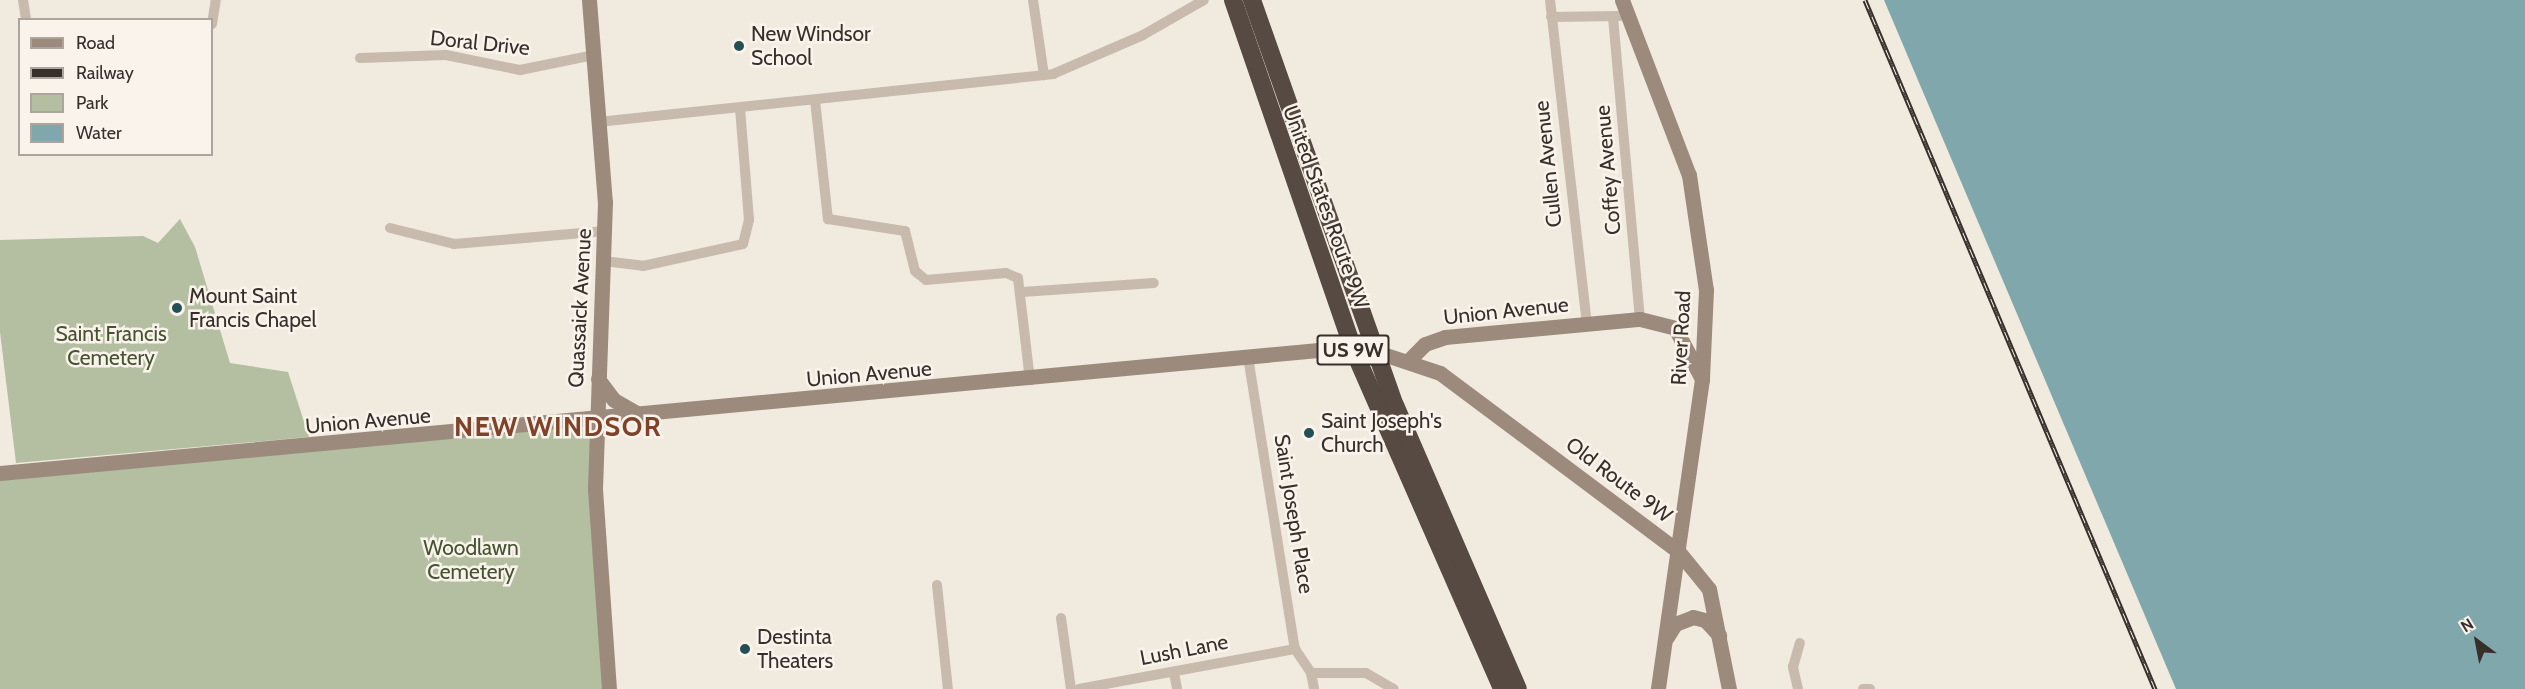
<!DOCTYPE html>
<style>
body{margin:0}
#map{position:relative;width:2525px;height:689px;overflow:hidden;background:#f1eadf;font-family:Cabin,sans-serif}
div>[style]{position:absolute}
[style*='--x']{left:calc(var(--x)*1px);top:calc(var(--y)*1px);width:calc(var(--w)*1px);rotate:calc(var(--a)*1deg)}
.green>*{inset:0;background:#b3bfa0}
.water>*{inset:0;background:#80a8ac}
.street>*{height:10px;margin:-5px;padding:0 5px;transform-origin:5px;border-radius:5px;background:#c8baac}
.secondary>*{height:15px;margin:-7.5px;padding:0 7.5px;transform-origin:7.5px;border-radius:7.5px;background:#9c8a7d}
.highway>*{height:18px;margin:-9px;padding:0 9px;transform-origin:9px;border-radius:9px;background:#574a42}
.rail>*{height:5px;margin-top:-2.5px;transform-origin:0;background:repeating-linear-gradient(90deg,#f9f3ec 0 9px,#372f2a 0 18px);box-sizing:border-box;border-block:2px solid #372f2a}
.dots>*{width:16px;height:16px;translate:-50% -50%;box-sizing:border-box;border:3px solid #f9f3ec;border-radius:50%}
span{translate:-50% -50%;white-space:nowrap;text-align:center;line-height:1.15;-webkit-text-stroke:5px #f9f3ec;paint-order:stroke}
.shield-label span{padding:2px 4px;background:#f9f3ec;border:2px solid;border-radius:4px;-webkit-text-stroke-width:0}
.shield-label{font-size:20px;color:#372f2a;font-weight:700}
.poi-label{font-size:21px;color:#372f2a}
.left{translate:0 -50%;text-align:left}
.street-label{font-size:21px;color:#372f2a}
.park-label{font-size:21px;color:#445330}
.district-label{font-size:27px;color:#80432a;font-weight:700;letter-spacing:1.5px}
.legend{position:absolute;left:18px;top:18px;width:195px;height:138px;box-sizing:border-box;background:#f9f3ec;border:2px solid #aba59e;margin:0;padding:8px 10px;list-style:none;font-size:18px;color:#372f2a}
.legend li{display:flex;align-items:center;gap:12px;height:30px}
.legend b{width:30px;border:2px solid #aba59e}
.north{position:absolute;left:2447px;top:611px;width:60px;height:60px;-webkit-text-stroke:4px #f9f3ec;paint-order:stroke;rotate:328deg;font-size:16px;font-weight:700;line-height:24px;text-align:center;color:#372f2a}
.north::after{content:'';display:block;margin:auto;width:21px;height:27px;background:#372f2a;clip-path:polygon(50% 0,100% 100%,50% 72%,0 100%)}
</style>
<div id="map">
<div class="green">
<div style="clip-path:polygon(180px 219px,195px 247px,230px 363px,288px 372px,309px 437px,16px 463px,0 332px,0 240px,143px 236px,158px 243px)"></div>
<div style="clip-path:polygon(596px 421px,609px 689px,0 689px,0 472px)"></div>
</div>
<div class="water">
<div style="clip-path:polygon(1884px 0,2525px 0,2525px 689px,2176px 689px)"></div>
</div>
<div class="street">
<div style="--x:23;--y:0;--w:20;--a:81"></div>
<div style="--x:1033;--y:0;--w:76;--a:81.7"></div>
<div style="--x:1550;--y:0;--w:326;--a:83.5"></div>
<div style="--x:1551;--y:17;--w:69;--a:-0.8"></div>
<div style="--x:1613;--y:17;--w:303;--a:84.9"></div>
<div style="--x:212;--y:24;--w:24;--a:-81"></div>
<div style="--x:360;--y:58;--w:86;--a:-2"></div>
<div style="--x:446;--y:55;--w:76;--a:11.5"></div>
<div style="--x:520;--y:70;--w:76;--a:-11.5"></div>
<div style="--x:815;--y:100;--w:120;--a:83.8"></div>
<div style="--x:828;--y:219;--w:78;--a:8.9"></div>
<div style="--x:905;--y:231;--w:41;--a:76"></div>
<div style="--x:915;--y:271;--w:14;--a:39"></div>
<div style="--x:926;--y:280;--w:80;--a:-5"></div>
<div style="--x:1006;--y:273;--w:13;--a:23"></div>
<div style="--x:1018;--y:278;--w:103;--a:83.3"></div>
<div style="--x:598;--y:122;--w:458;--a:-6"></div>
<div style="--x:1053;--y:74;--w:98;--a:-23.4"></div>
<div style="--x:1143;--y:35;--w:70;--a:-29.8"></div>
<div style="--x:390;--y:228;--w:66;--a:14"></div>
<div style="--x:454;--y:244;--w:152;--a:-4.9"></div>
<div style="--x:604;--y:261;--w:39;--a:7"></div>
<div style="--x:643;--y:266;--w:102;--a:-12.4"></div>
<div style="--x:743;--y:244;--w:25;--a:-76"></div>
<div style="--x:749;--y:220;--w:113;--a:-94.6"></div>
<div style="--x:1022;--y:292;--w:132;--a:-3.9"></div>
<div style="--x:1248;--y:357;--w:296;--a:80.9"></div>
<div style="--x:1295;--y:649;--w:29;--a:56"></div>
<div style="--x:1311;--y:673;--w:16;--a:79"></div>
<div style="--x:937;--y:585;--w:105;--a:84"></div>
<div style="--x:1061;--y:618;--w:72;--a:82"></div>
<div style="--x:1174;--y:673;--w:16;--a:79"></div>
<div style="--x:1311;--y:673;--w:55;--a:0"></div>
<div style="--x:1366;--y:673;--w:32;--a:30"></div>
<div style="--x:1079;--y:689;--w:220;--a:-10.5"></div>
<div style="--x:1798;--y:689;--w:23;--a:-103"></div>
<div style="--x:1793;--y:667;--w:25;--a:-74"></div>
<div style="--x:1863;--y:689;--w:7;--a:0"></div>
</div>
<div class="secondary">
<div style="--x:589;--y:0;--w:203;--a:85.5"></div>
<div style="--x:605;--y:202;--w:287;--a:92"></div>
<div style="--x:595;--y:489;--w:200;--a:86"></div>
<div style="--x:1622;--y:0;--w:187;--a:69.1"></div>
<div style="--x:1689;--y:175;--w:116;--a:81.6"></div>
<div style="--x:1706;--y:290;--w:89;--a:92.6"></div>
<div style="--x:1702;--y:379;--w:313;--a:98.1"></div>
<div style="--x:1410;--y:359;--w:21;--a:-45"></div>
<div style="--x:1425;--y:344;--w:21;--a:-19"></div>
<div style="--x:1445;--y:337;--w:196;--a:-5.3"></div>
<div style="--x:1640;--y:319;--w:36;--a:14"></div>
<div style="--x:1675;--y:328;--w:58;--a:62.1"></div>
<div style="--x:598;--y:379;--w:26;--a:53"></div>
<div style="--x:614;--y:400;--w:32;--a:30"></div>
<div style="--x:0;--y:473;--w:1335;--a:-5.33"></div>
<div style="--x:1329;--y:349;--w:45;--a:2.5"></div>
<div style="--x:1374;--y:351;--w:70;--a:18.4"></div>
<div style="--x:1440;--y:373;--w:297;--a:36.8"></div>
<div style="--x:1678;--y:551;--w:49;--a:50.8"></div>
<div style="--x:1709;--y:589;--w:102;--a:78.7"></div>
<div style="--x:1667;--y:637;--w:15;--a:-58"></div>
<div style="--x:1675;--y:624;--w:19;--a:-21"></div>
<div style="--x:1693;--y:617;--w:12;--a:14"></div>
<div style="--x:1705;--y:620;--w:21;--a:47"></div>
</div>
<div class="highway">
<div style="--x:1233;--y:0;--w:369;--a:71"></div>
<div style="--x:1353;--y:349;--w:371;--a:66.3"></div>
<div style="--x:1252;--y:0;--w:430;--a:70.6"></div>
<div style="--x:1395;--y:405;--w:309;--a:66.6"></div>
</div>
<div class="rail">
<div style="--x:1865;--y:0;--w:748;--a:67.17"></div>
</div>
<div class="dots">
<div style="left:739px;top:46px;background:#234f55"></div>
<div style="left:177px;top:308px;background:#234f55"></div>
<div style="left:1309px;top:433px;background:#234f55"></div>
<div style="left:745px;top:649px;background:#234f55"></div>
</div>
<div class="shield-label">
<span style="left:1353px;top:350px">US 9W</span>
</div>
<div class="poi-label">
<span class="left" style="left:751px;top:46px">New Windsor<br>School</span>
<span class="left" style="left:189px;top:308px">Mount Saint<br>Francis Chapel</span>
<span class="left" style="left:1321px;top:433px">Saint Joseph's<br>Church</span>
<span class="left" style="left:757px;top:649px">Destinta<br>Theaters</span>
</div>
<div class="street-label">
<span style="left:480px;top:43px;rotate:6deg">Doral Drive</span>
<span style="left:1548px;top:164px;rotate:-96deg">Cullen Avenue</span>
<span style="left:1608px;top:170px;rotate:-95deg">Coffey Avenue</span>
<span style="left:1326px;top:207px;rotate:70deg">United States Route 9W</span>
<span style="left:580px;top:308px;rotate:-87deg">Quassaick Avenue</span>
<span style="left:1506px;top:311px;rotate:-6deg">Union Avenue</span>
<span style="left:1681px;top:338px;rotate:-87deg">River Road</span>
<span style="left:869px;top:374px;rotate:-5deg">Union Avenue</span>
<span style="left:368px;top:421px;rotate:-5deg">Union Avenue</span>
<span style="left:1619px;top:480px;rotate:37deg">Old Route 9W</span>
<span style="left:1294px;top:514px;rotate:81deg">Saint Joseph Place</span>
<span style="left:1184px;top:650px;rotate:-11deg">Lush Lane</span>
</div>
<div class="park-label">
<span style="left:111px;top:346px">Saint Francis<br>Cemetery</span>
<span style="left:471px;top:560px">Woodlawn<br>Cemetery</span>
</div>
<div class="district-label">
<span style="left:558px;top:427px">NEW WINDSOR</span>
</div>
<ul class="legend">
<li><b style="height:8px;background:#9c8a7d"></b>Road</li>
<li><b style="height:8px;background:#372f2a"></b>Railway</li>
<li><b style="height:16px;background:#b3bfa0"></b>Park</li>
<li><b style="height:16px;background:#80a8ac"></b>Water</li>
</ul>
<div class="north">N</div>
</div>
